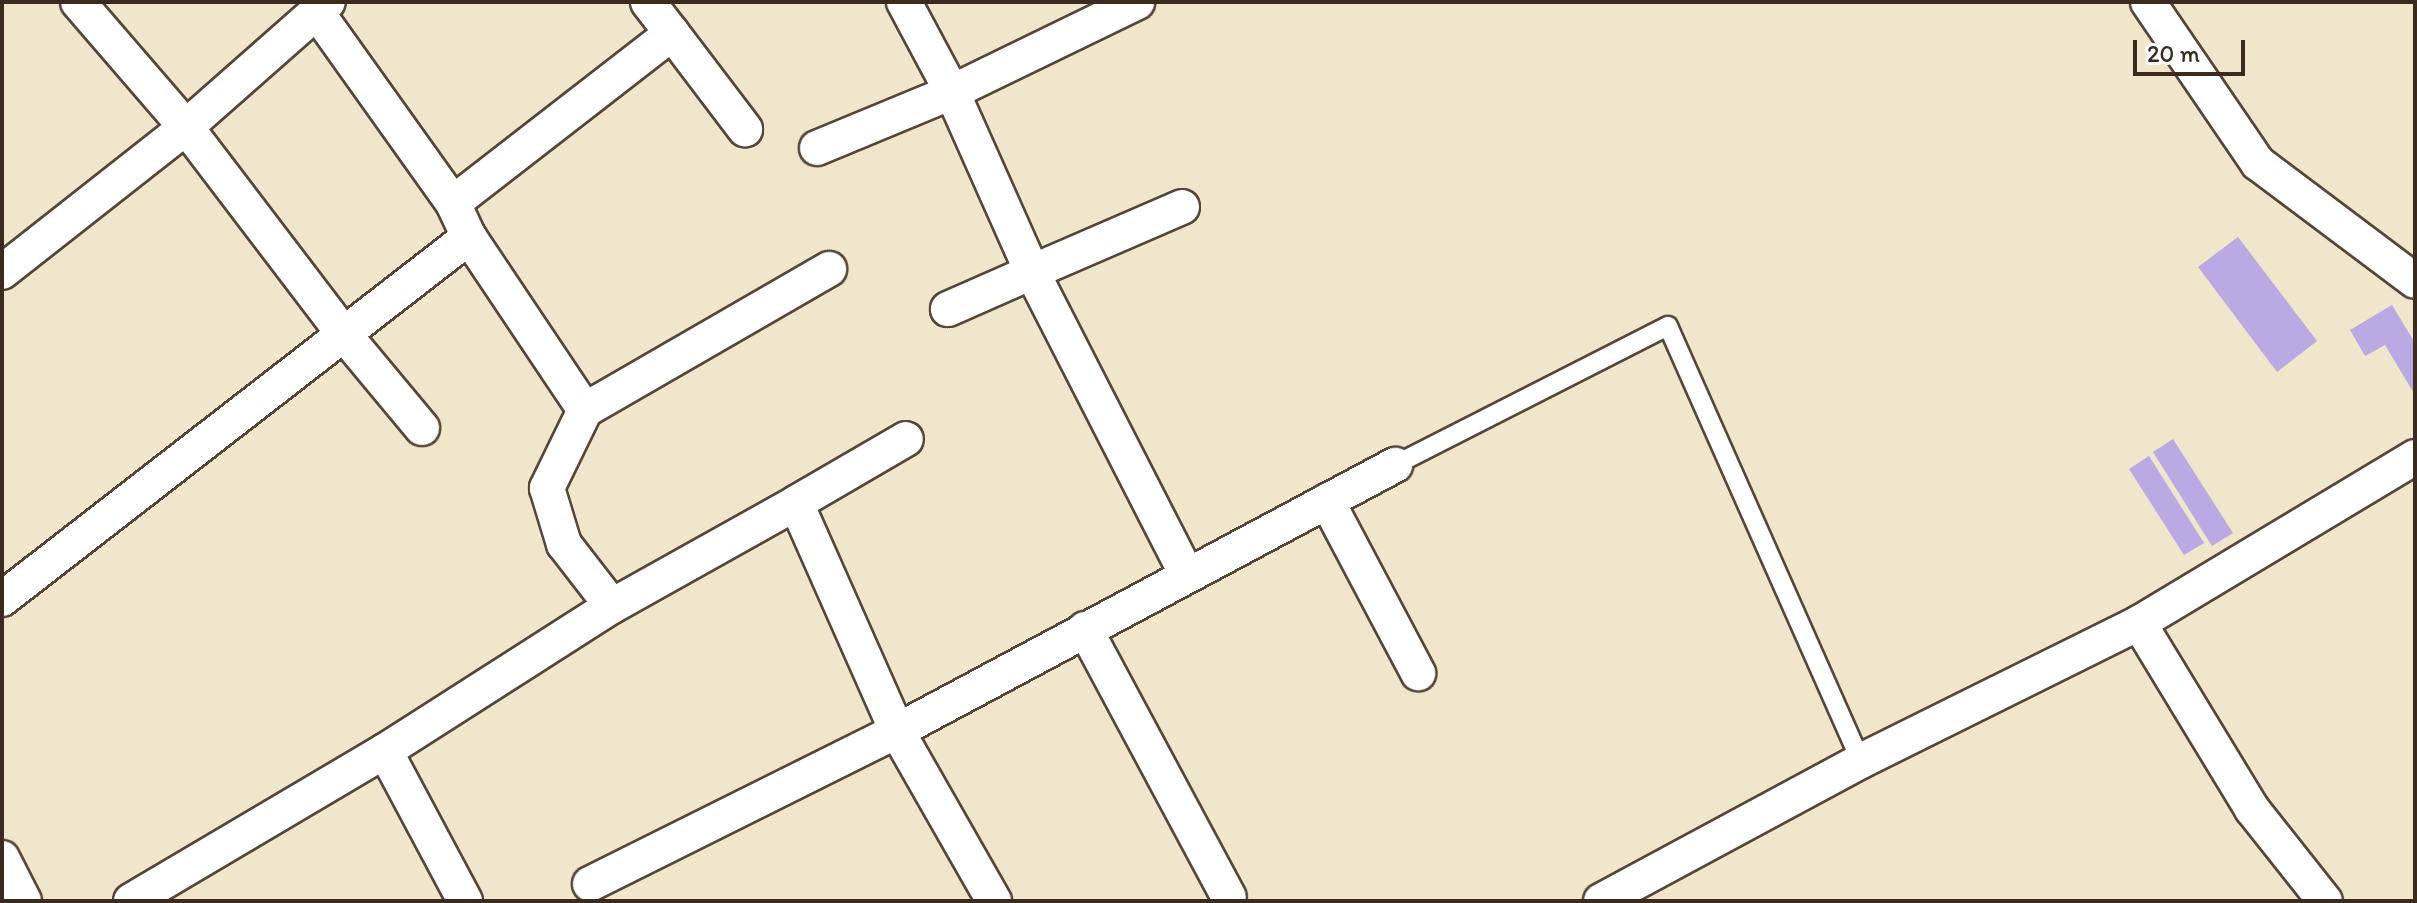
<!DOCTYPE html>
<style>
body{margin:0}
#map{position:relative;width:2417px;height:903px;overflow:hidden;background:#f0e6cc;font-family:Itim,sans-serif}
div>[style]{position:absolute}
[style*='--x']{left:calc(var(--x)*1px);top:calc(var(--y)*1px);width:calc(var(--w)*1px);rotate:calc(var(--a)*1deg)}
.building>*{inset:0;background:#bba9e3}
.roads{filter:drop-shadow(2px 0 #564638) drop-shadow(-2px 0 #564638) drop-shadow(0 2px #564638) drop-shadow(0 -2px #564638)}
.service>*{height:18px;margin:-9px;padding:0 9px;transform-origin:9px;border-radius:9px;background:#fff}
.minor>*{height:34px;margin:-17px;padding:0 17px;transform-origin:17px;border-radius:17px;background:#fff}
span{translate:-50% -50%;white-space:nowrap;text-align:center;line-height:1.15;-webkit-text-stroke:6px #fff;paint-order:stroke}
.frame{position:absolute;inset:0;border:4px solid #3b2a1e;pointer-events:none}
.scale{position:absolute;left:2133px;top:40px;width:112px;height:36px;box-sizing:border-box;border:4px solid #3b2a1e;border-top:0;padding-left:10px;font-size:24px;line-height:28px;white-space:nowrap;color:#3b2a1e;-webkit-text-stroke:6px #fff;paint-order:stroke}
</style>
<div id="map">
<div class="building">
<div style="clip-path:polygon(2238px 237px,2317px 341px,2277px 372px,2198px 267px)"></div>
<div style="clip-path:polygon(2392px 305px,2415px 343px,2415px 395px,2385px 345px,2365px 356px,2350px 330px)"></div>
<div style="clip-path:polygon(2173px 439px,2233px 533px,2212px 546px,2153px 452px)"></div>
<div style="clip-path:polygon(2149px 456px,2204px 543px,2184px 555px,2129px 469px)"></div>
</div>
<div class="roads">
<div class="service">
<div style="--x:1395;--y:465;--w:306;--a:-27"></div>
<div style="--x:1668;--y:326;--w:476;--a:66.1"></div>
</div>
<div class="minor">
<div style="--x:78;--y:2;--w:165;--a:49.2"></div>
<div style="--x:186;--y:127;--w:258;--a:52.7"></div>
<div style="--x:342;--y:332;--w:125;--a:50.2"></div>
<div style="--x:904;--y:2;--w:102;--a:61.9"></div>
<div style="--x:952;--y:92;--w:197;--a:66"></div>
<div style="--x:1032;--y:272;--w:92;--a:156.2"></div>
<div style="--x:2148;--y:2;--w:195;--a:55.7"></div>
<div style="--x:2258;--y:163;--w:196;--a:36.9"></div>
<div style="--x:316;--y:11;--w:236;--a:54.5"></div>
<div style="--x:453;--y:203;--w:38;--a:65"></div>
<div style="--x:469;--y:237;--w:208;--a:56.2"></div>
<div style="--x:585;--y:410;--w:87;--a:116"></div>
<div style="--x:547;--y:488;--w:59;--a:73.1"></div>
<div style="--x:564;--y:544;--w:78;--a:52.3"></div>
<div style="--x:672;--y:33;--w:121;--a:52.8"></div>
<div style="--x:817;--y:148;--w:146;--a:-22.5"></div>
<div style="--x:952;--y:92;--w:206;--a:-25.9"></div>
<div style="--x:453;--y:203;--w:277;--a:-37.8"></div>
<div style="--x:672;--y:33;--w:39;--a:-128"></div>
<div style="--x:1182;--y:207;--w:163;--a:156.6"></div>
<div style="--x:1032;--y:272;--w:340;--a:62.9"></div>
<div style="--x:2;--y:272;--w:234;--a:-38.2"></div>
<div style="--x:186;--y:127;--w:189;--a:-41.4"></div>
<div style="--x:585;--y:410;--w:282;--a:-30"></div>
<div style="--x:1327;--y:501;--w:195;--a:62.1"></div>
<div style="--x:2;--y:599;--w:591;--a:-37.78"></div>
<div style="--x:2139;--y:623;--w:218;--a:58.7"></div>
<div style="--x:2252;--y:809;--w:117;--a:51.6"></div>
<div style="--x:1085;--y:629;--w:304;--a:61.8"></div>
<div style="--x:385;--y:751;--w:170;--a:61.9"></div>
<div style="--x:2;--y:858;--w:48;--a:62.9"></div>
<div style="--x:590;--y:884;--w:343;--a:-26.5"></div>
<div style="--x:897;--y:731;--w:249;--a:-113.9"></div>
<div style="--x:796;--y:503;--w:127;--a:-30.2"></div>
<div style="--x:131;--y:901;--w:295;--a:-30.6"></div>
<div style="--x:385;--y:751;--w:269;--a:-32.6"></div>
<div style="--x:612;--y:606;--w:211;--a:-29.2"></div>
<div style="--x:994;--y:901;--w:196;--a:-119.7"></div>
<div style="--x:897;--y:731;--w:565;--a:-28.11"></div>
<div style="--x:1601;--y:901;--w:295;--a:-28.3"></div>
<div style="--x:1861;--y:761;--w:310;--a:-26.4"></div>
<div style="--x:2139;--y:623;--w:322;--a:-31"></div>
</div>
</div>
<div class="frame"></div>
<div class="scale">20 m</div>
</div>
